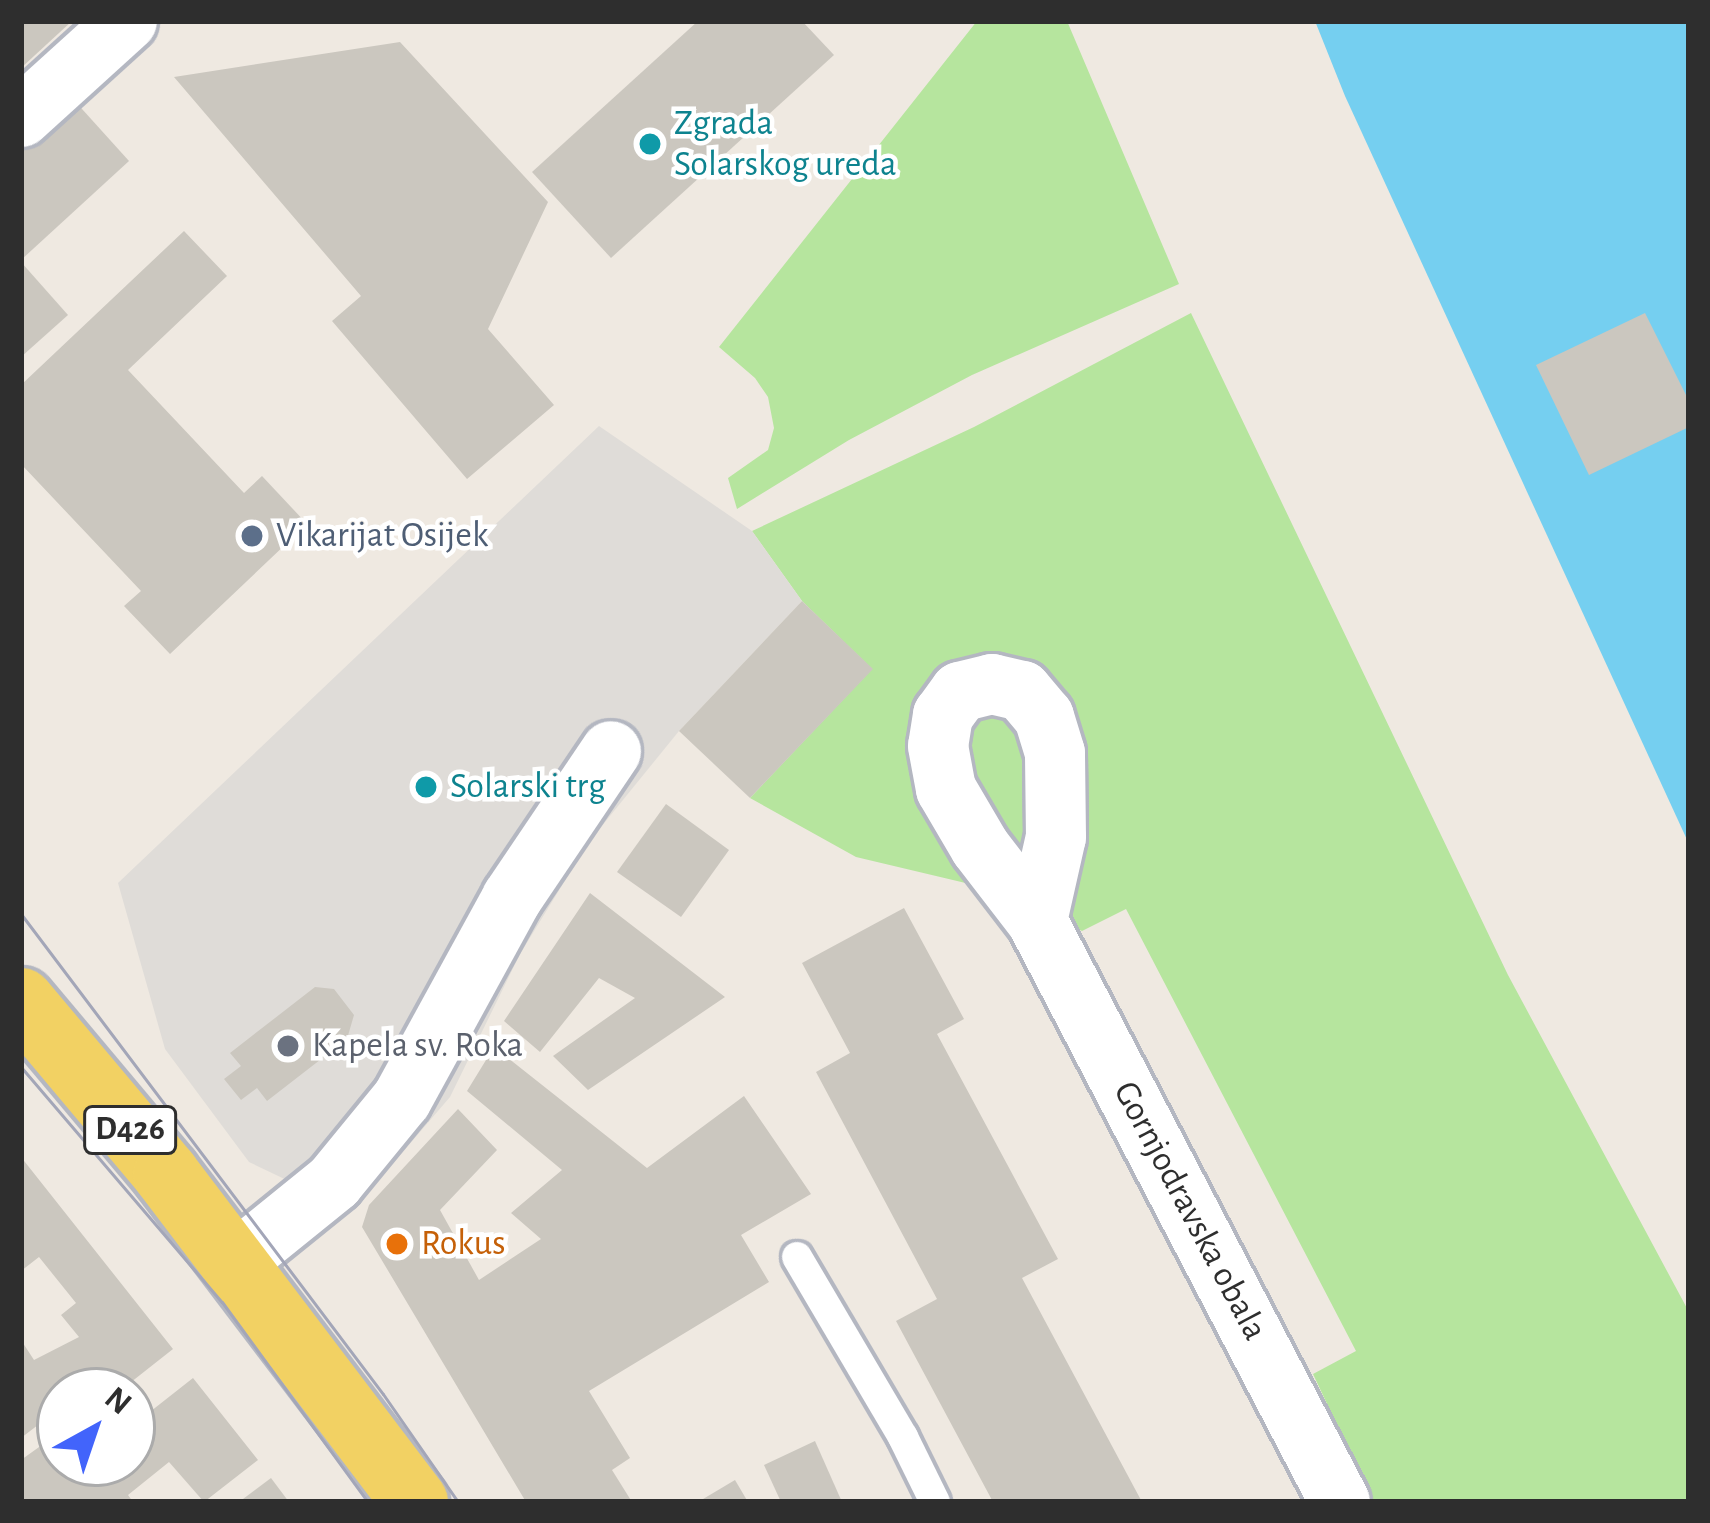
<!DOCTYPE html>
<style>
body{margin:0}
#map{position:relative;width:1710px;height:1523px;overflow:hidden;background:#efe9e1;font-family:"Alegreya Sans",sans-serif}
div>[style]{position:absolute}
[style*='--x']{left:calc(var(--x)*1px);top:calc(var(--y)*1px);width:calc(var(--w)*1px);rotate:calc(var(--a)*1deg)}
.green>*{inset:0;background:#b6e59e}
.plaza>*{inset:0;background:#dfdcd8}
.water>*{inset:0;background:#75cff0}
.building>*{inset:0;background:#cbc7bf}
.roads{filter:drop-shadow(3px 0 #b4b7c1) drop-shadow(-3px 0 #b4b7c1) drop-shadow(0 3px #b4b7c1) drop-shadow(0 -3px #b4b7c1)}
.lane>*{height:30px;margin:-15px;padding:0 15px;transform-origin:15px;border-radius:15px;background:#fff}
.street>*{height:60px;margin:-30px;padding:0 30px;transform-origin:30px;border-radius:30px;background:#fff}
.primary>*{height:66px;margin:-33px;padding:0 33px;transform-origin:33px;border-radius:33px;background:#f2d163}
.tram>*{height:3px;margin:-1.5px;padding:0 1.5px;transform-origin:1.5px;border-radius:1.5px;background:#a3a6b8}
.dots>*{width:33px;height:33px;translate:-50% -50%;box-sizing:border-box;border:6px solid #fff;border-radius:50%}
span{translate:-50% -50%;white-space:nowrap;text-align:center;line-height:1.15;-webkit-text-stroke:9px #fff;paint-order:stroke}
.shield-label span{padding:3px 9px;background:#fff;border:3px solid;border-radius:9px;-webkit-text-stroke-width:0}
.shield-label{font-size:33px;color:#2e2e2e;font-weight:700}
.culture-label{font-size:36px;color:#0d838f}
.left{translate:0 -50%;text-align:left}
.service-label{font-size:36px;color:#4e5e75}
.worship-label{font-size:36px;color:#5b616d}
.street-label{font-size:36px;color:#2e2e2e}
.food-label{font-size:36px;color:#c56008}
.frame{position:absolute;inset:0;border:24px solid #2e2e2e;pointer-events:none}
.north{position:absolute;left:36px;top:1367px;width:120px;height:120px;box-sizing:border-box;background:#fff;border:3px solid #ababab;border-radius:50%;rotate:40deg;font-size:33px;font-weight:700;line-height:48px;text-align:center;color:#2e2e2e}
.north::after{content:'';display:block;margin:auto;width:42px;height:54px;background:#4264fb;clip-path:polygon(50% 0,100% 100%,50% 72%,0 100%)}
</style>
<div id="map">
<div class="green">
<div style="clip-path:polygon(977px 21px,1067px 21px,1179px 284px,972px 375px,849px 440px,737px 509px,728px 478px,768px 450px,774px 428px,768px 397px,755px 378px,719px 347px)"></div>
<div style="clip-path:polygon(1191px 313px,1508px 975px,1689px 1312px,1689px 1502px,1373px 1502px,1313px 1374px,1356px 1351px,1126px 909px,1082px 931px,995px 890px,856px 857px,750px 798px,872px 669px,802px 601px,752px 531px,974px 427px)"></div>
</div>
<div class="plaza">
<div style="clip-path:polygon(599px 426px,752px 531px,802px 601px,679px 731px,588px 843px,520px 954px,450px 1097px,352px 1211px,249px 1162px,165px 1049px,118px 883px)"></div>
</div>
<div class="water">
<div style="clip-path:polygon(1315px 21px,1689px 21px,1689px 844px,1345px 96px)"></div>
</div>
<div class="building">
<div style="clip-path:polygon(21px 21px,72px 21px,21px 68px)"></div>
<div style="clip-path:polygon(698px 21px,802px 21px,834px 55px,611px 258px,532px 172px)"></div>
<div style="clip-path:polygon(400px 42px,548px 202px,488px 329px,554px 405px,467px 479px,332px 321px,361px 296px,174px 77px)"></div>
<div style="clip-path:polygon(73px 99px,129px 161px,21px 260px,21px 147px)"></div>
<div style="clip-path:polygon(184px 231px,227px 276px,128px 370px,244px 493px,262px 476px,307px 524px,170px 654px,124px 606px,141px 591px,21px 464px,21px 385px)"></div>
<div style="clip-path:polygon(21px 262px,68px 315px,21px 357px)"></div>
<div style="clip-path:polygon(1645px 313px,1689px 401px,1689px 427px,1589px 475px,1536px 365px)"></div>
<div style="clip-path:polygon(802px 601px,873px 669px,750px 798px,679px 731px)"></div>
<div style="clip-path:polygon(666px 804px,729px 850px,681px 917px,617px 872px)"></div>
<div style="clip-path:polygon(590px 893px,725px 997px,588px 1090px,553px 1056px,635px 998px,599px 978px,540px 1052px,504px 1021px)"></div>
<div style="clip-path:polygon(904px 908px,964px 1019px,937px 1034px,1058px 1259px,1022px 1278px,1142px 1502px,993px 1502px,896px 1321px,937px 1299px,816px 1072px,850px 1053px,802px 963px)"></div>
<div style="clip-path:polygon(315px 987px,334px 989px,354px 1015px,347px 1039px,267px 1101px,257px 1088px,241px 1100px,224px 1079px,241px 1066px,230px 1053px)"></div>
<div style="clip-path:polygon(494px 1047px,647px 1168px,744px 1096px,811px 1194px,741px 1235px,769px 1282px,589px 1391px,630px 1458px,612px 1470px,632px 1502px,526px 1502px,362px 1227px,369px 1205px,458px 1109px,497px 1150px,440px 1210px,479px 1280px,541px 1239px,511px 1213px,562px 1170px,467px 1091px)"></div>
<div style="clip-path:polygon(21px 1157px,173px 1349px,121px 1390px,107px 1373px,83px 1391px,60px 1391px,60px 1408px,21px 1438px,21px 1340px,34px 1360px,79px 1337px,61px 1315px,76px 1303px,39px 1257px,21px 1271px)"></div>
<div style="clip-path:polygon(193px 1378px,258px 1460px,204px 1502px,169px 1462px,128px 1495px,133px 1502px,21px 1502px,21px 1460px,60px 1432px,60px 1463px,132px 1463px,132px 1426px)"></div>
<div style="clip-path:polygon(815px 1441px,842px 1502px,781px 1502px,764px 1465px)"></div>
<div style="clip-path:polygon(271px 1478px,289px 1502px,239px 1502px)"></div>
<div style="clip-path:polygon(735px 1480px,748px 1502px,698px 1502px)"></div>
</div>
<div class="roads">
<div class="lane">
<div style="--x:797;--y:1257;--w:209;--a:59.5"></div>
<div style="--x:903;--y:1437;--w:72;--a:63.8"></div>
</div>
<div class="street">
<div style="--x:21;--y:117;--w:143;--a:-42.2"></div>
<div style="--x:1037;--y:921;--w:86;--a:-77.3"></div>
<div style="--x:1056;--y:837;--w:84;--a:-90.7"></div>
<div style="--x:1055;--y:753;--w:38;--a:-107"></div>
<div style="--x:1044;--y:717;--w:34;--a:-130"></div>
<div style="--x:1022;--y:691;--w:31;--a:-167"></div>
<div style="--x:992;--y:684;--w:33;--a:166"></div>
<div style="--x:960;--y:692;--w:29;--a:126"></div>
<div style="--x:943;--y:715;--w:31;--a:99"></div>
<div style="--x:938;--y:746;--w:44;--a:79.5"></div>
<div style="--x:946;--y:789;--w:67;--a:59.6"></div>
<div style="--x:980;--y:847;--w:93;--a:52.4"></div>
<div style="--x:1037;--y:921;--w:655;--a:62.46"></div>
<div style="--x:234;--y:1263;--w:129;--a:-39"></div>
<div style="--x:334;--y:1182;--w:107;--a:-50.7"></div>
<div style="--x:402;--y:1099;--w:229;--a:-61.3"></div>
<div style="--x:512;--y:898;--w:177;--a:-56"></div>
</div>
<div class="primary">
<div style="--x:21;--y:1001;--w:226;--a:50"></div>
<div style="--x:166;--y:1174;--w:412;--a:52.8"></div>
</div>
</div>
<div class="tram">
<div style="--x:21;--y:914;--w:601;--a:52.98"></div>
<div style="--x:383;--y:1394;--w:131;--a:55.2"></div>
<div style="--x:21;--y:1067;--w:309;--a:49.5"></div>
<div style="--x:222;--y:1302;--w:248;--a:53.9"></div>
</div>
<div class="dots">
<div style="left:650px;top:144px;background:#0f9aa8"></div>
<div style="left:252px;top:536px;background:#5c6f8a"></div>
<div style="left:426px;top:787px;background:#0f9aa8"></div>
<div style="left:288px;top:1046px;background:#6b7280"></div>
<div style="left:397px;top:1244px;background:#e8710a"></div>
</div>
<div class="shield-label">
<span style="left:130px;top:1130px">D426</span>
</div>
<div class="culture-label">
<span class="left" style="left:674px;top:144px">Zgrada<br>Solarskog ureda</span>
<span class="left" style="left:450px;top:787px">Solarski trg</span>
</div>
<div class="service-label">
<span class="left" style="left:276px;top:536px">Vikarijat Osijek</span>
</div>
<div class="worship-label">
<span class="left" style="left:312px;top:1046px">Kapela sv. Roka</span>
</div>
<div class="street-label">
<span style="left:1190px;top:1211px;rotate:62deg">Gornjodravska obala</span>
</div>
<div class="food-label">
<span class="left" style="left:421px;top:1244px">Rokus</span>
</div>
<div class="frame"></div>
<div class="north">N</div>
</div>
